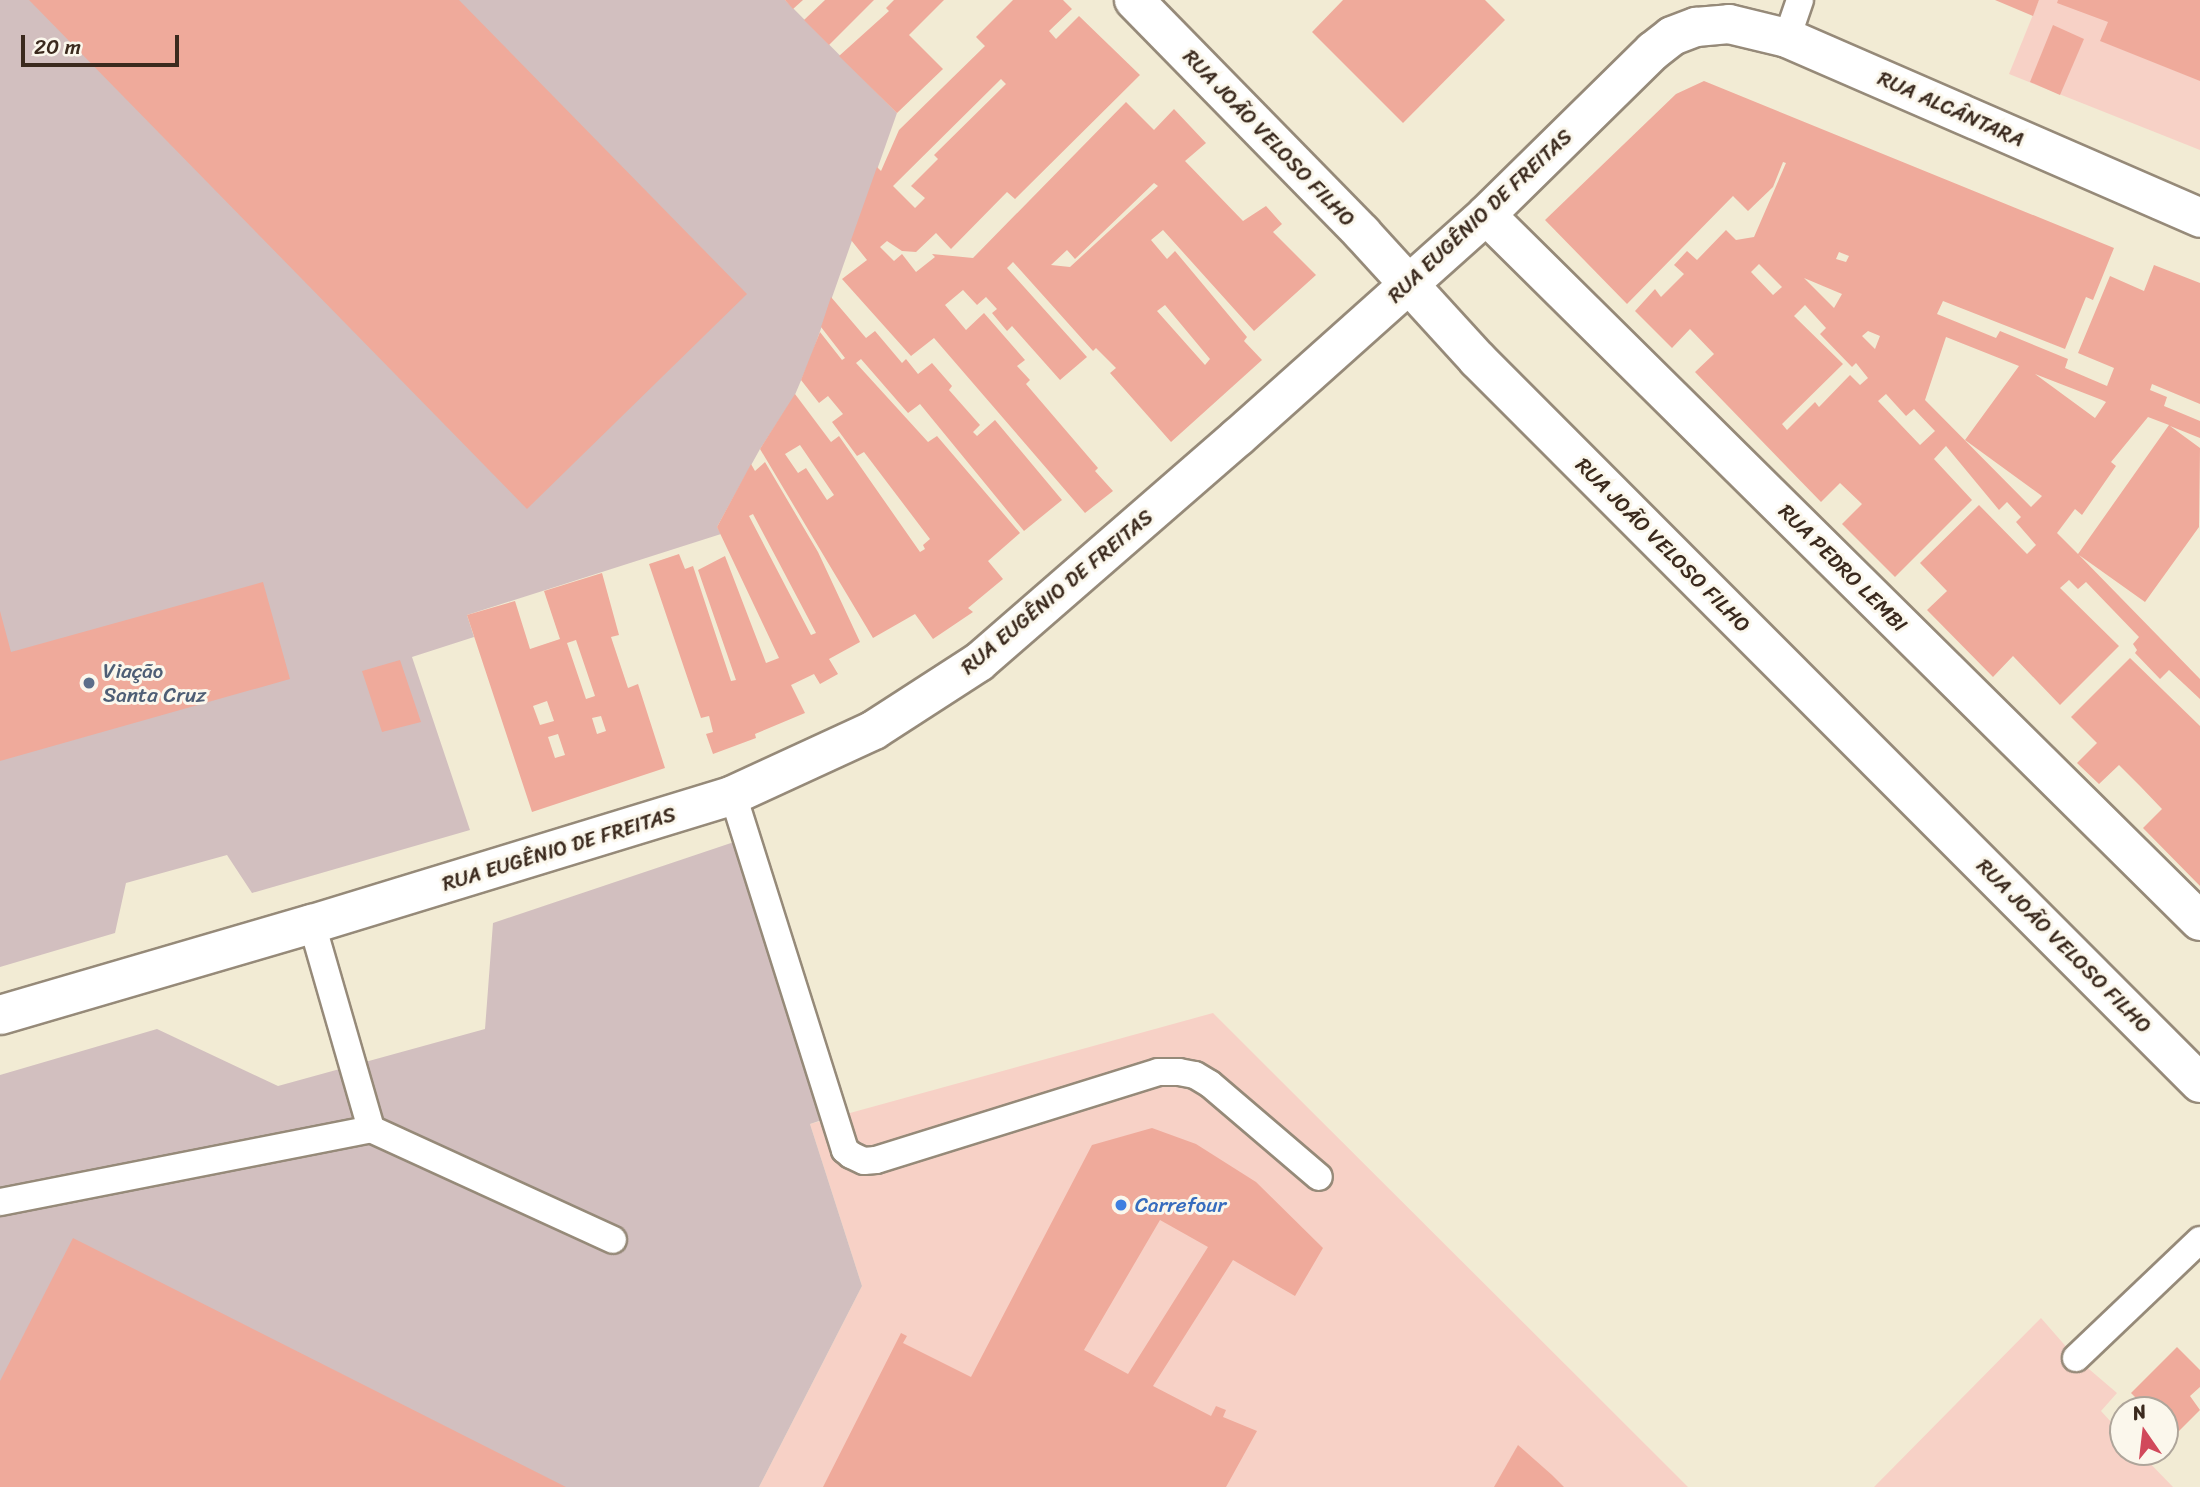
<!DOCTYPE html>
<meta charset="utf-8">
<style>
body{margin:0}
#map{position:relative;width:2200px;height:1487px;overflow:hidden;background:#f2ebd4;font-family:Sriracha,sans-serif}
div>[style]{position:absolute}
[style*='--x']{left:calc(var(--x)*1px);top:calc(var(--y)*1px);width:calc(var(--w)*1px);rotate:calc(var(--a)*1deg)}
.built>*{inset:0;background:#f7d1c6}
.industrial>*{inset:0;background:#d2bfbf}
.building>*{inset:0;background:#efaa9b}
.roads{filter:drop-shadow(2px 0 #968a79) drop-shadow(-2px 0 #968a79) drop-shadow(0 2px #968a79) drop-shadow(0 -2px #968a79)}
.lane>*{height:26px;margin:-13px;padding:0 13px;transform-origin:13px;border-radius:13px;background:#fff}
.street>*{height:38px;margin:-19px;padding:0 19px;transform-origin:19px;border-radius:19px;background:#fff}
.secondary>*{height:38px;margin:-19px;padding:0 19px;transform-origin:19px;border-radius:19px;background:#fff}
.dots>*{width:19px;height:19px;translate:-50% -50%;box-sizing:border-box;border:4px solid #fbf7ec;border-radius:50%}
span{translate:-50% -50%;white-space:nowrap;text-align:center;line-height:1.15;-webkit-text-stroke:6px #fbf7ec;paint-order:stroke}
.street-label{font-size:21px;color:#3b2a1e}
.service-label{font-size:21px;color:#4e5e75}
.left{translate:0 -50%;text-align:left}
.shop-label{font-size:21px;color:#366cbe}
.north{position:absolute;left:2109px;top:1396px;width:70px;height:70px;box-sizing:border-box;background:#fbf7ec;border:2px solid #aea59a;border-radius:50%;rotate:346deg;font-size:19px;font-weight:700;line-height:28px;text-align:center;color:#3b2a1e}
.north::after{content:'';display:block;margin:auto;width:24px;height:32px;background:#d1495b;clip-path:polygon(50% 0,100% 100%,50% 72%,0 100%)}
.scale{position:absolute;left:21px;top:35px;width:158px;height:32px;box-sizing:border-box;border:4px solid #3b2a1e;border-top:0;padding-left:9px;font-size:21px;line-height:24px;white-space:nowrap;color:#3b2a1e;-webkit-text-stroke:5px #fbf7ec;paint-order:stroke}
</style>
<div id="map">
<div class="built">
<div style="clip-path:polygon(2039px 0,2200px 0,2200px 150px,2009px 74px)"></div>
<div style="clip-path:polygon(1213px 1013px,1688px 1487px,759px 1487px,862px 1286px,810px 1124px)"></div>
<div style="clip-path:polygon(2041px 1318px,2076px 1358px,2117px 1393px,2101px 1411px,2123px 1435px,2123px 1452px,2139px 1452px,2173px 1487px,1874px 1487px)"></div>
</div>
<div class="industrial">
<div style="clip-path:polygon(0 0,785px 0,897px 113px,811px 357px,794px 397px,760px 449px,717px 527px,721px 534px,467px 615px,474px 637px,412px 657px,470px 830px,252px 893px,227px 855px,126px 883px,115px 933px,0 967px)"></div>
<div style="clip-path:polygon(734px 842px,822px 1120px,810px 1124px,862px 1286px,759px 1487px,0 1487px,0 1075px,157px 1029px,278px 1086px,485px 1029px,493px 923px)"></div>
</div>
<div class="building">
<div style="clip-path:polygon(29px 0,459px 0,747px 294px,527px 509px)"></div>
<div style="clip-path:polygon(785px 0,803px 0,793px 9px)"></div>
<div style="clip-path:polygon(825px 0,874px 0,829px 45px,804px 20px)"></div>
<div style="clip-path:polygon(894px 0,944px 0,909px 35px,943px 69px,897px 113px,839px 56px,889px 11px,886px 8px)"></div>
<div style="clip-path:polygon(evenodd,1013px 0,1063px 0,1072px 9px,1049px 31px,1056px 39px,1079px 16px,1140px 75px,1015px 199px,1007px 192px,951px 249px,936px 233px,916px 252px,902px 251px,887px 241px,880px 247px,894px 261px,902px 254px,916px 272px,935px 257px,932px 254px,973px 258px,1126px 102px,1154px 130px,1174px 109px,1206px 143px,1185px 161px,1243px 221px,1266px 206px,1282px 224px,1273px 232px,1316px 275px,1254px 331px,1163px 230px,1151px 240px,1167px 259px,1175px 251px,1247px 337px,1244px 341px,1262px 360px,1171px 442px,1110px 373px,1116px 368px,1096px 348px,1093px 351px,1013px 262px,1007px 268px,1087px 357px,1060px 380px,1012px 326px,1007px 331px,992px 313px,997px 309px,986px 297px,977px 305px,963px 290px,945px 305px,966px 330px,984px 313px,1025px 360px,1017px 366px,1030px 380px,1026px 384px,1098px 468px,1095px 471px,1113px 491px,1085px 513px,934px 338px,911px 356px,842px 279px,867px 260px,851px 240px,877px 167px,881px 171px,899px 130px,985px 46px,976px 37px,1013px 0,1001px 79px,1006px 84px,934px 155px,938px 159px,911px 186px,925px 198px,915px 208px,893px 186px,1001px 79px,1013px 0,1154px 183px,1158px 186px,1070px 267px,1051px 265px,1067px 250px,1075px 259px,1154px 183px,1013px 0,1165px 305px,1210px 359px,1205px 365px,1157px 311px,1165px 305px)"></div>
<div style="clip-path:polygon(1343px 0,1485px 0,1505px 20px,1403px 123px,1312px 32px)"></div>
<div style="clip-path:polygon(1995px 0,2039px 0,2033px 16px)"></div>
<div style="clip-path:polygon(2058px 0,2200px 0,2200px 81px,2100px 41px,2108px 22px,2057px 3px)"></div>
<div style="clip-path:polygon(2053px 25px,2084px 39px,2060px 95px,2030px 82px)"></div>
<div style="clip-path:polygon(evenodd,1704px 81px,2114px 248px,2093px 300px,2086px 297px,2065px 349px,1943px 301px,1937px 314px,1996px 338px,2000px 331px,2068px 359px,2065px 368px,2107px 386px,2114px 368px,2078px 353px,2110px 276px,2144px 291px,2154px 265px,2200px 283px,2200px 404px,2152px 384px,2150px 390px,2167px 397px,2164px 406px,2200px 421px,2200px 438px,2170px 426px,2200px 448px,2199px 527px,2145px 602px,2079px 555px,2200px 679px,2200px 699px,2169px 670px,2160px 679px,2135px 653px,2137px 650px,2133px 644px,2139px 637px,2086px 582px,2078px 589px,2069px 580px,2060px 588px,2119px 646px,2060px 705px,2013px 656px,1993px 677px,1927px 610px,1947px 591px,1920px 563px,1979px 505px,2027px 554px,2036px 545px,2016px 522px,2021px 517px,2007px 502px,1999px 510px,1946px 446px,1934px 459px,1972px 500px,1895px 577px,1842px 524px,1862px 504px,1840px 483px,1821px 502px,1695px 372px,1714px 354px,1690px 329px,1672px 348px,1635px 311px,1655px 289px,1661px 297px,1684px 274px,1674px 265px,1687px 251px,1697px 260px,1726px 230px,1736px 240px,1754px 237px,1786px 163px,1783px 162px,1773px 187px,1748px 211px,1733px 196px,1627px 304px,1545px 220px,1676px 94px,1704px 81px,1839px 252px,1849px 256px,1846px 262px,1836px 259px,1839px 252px,1704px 81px,1759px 264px,1782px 287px,1773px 295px,1751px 272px,1759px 264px,1704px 81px,1804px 278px,1842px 294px,1834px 308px,1804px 278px,1704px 81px,1805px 305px,1826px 328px,1820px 334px,1852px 367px,1856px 363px,1868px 378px,1860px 385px,1850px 375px,1819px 407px,1815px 402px,1787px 430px,1782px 424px,1843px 364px,1794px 316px,1805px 305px,1704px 81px,1868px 331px,1880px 336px,1875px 349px,1862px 336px,1868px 331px,1704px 81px,1946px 337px,2019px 366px,1965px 440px,2042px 496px,2031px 507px,1925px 400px,1946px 337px,1704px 81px,2035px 374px,2102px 400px,2106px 402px,2095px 418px,2035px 374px,1704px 81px,1886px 394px,1906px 416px,1914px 409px,1935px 431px,1920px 445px,1878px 401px,1886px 394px,1704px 81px,2148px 417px,2169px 425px,2078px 554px,2057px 533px,2075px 509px,2082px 515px,2116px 466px,2111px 462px,2148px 417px)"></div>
<div style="clip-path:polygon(evenodd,831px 297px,866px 338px,875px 331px,902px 363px,906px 359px,918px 374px,932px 363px,952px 386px,949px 390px,980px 425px,973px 432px,977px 436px,995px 420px,1062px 500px,1024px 531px,920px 404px,908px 413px,861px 359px,856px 363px,928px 442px,937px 436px,1020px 533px,988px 561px,1003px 579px,968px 608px,973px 612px,933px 639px,915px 614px,873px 638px,760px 449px,795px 394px,831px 442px,839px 436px,920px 552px,925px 549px,923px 545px,930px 539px,864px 452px,857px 456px,832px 422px,843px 414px,828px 396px,819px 403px,801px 380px,820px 332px,842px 360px,845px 358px,821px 327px,831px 297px,800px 445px,834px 495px,827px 500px,806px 468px,798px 473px,785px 454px,800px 445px)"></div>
<div style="clip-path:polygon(evenodd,765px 462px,818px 552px,860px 642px,829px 659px,838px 674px,820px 684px,814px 674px,791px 685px,805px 713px,755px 734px,756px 738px,713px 754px,706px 734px,713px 732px,709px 716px,701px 718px,649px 564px,679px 554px,685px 569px,693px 566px,731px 681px,736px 680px,698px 570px,725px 556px,766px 663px,779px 658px,717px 527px,751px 464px,755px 471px,765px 462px,753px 514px,778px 561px,816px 633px,811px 635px,749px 516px,753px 514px)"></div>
<div style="clip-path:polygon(evenodd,602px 573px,619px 635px,611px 637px,628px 688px,638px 684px,665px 768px,532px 812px,467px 615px,515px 601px,530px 649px,560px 639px,544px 591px,602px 573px,576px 640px,595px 696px,586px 699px,567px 643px,576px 640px,602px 573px,547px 701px,554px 721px,540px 725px,533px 706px,547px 701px,602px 573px,601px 716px,606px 731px,597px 734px,592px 718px,601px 716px,602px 573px,558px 734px,565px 755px,555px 758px,548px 737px,558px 734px)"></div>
<div style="clip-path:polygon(263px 582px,290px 679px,0 761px,0 611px,11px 652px)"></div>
<div style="clip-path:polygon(2130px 658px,2200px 726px,2200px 886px,2143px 828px,2162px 809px,2140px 786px,2119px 765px,2099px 784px,2077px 763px,2097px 743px,2071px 717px)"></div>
<div style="clip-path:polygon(400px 660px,421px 722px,382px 732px,362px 671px)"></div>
<div style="clip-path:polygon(evenodd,1152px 1128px,1196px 1144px,1256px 1182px,1323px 1248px,1295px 1296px,1233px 1260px,1153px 1386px,1211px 1416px,1216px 1406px,1226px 1410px,1223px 1417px,1257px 1431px,1226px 1487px,823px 1487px,901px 1333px,907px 1336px,903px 1343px,971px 1377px,1092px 1145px,1152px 1128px,1160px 1220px,1208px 1247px,1128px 1374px,1084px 1350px,1160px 1220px)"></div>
<div style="clip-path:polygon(73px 1238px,566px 1487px,0 1487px,0 1381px)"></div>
<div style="clip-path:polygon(2177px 1347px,2200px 1370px,2200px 1387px,2190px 1396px,2200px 1410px,2174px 1436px,2165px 1427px,2165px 1410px,2148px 1410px,2131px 1393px)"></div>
<div style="clip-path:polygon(1518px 1445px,1552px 1475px,1564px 1487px,1494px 1487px)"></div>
</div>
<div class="roads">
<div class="lane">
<div style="--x:1787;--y:38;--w:40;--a:-71.1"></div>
<div style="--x:733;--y:795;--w:372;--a:72.5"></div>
<div style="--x:845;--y:1150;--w:8;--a:40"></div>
<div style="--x:851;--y:1155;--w:14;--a:25"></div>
<div style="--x:864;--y:1161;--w:12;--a:-5"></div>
<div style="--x:876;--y:1160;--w:295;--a:-17.3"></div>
<div style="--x:1158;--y:1072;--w:21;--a:0"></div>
<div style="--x:1179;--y:1072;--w:16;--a:11"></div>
<div style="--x:1195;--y:1075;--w:17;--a:31"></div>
<div style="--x:1210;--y:1084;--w:143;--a:40.5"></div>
<div style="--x:312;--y:924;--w:213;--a:73.9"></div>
<div style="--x:0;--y:1202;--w:378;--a:-11.1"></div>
<div style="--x:371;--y:1129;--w:266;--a:24.6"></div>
<div style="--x:2076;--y:1358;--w:171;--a:-43.6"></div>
</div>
<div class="street">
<div style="--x:1134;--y:0;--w:326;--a:45.6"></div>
<div style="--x:1362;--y:233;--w:171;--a:47.6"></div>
<div style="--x:1477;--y:359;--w:1023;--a:45.04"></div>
<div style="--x:1486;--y:215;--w:1004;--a:44.68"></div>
</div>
<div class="secondary">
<div style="--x:0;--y:1015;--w:325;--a:-16.3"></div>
<div style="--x:312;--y:924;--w:440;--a:-17"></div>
<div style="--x:733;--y:795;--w:155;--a:-24.7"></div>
<div style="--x:874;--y:730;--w:125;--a:-32.9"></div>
<div style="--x:979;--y:662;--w:343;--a:-41"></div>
<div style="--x:1238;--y:437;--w:333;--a:-41.8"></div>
<div style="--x:1486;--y:215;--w:234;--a:-44.5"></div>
<div style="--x:1653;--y:51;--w:24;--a:-38"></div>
<div style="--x:1672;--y:36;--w:26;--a:-21"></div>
<div style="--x:1696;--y:27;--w:33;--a:-5"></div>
<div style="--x:1729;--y:24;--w:60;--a:13.6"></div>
<div style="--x:1787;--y:38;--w:451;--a:23.5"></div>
</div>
</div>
<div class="dots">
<div style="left:89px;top:683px;background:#5c6f8a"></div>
<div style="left:1121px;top:1205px;background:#3f7fe0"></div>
</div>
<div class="street-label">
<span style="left:1951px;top:109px;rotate:24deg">RUA ALCÂNTARA</span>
<span style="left:1269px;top:138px;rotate:46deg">RUA JOÃO VELOSO FILHO</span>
<span style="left:1480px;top:216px;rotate:-43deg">RUA EUGÊNIO DE FREITAS</span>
<span style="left:1663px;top:545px;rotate:45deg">RUA JOÃO VELOSO FILHO</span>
<span style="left:1843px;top:568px;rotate:45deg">RUA PEDRO LEMBI</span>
<span style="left:1057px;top:592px;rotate:-40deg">RUA EUGÊNIO DE FREITAS</span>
<span style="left:559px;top:849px;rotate:-17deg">RUA EUGÊNIO DE FREITAS</span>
<span style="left:2064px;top:946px;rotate:45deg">RUA JOÃO VELOSO FILHO</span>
</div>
<div class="service-label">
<span class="left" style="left:103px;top:683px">Viação<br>Santa Cruz</span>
</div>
<div class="shop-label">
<span class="left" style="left:1135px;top:1205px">Carrefour</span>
</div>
<div class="north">N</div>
<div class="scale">20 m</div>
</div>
